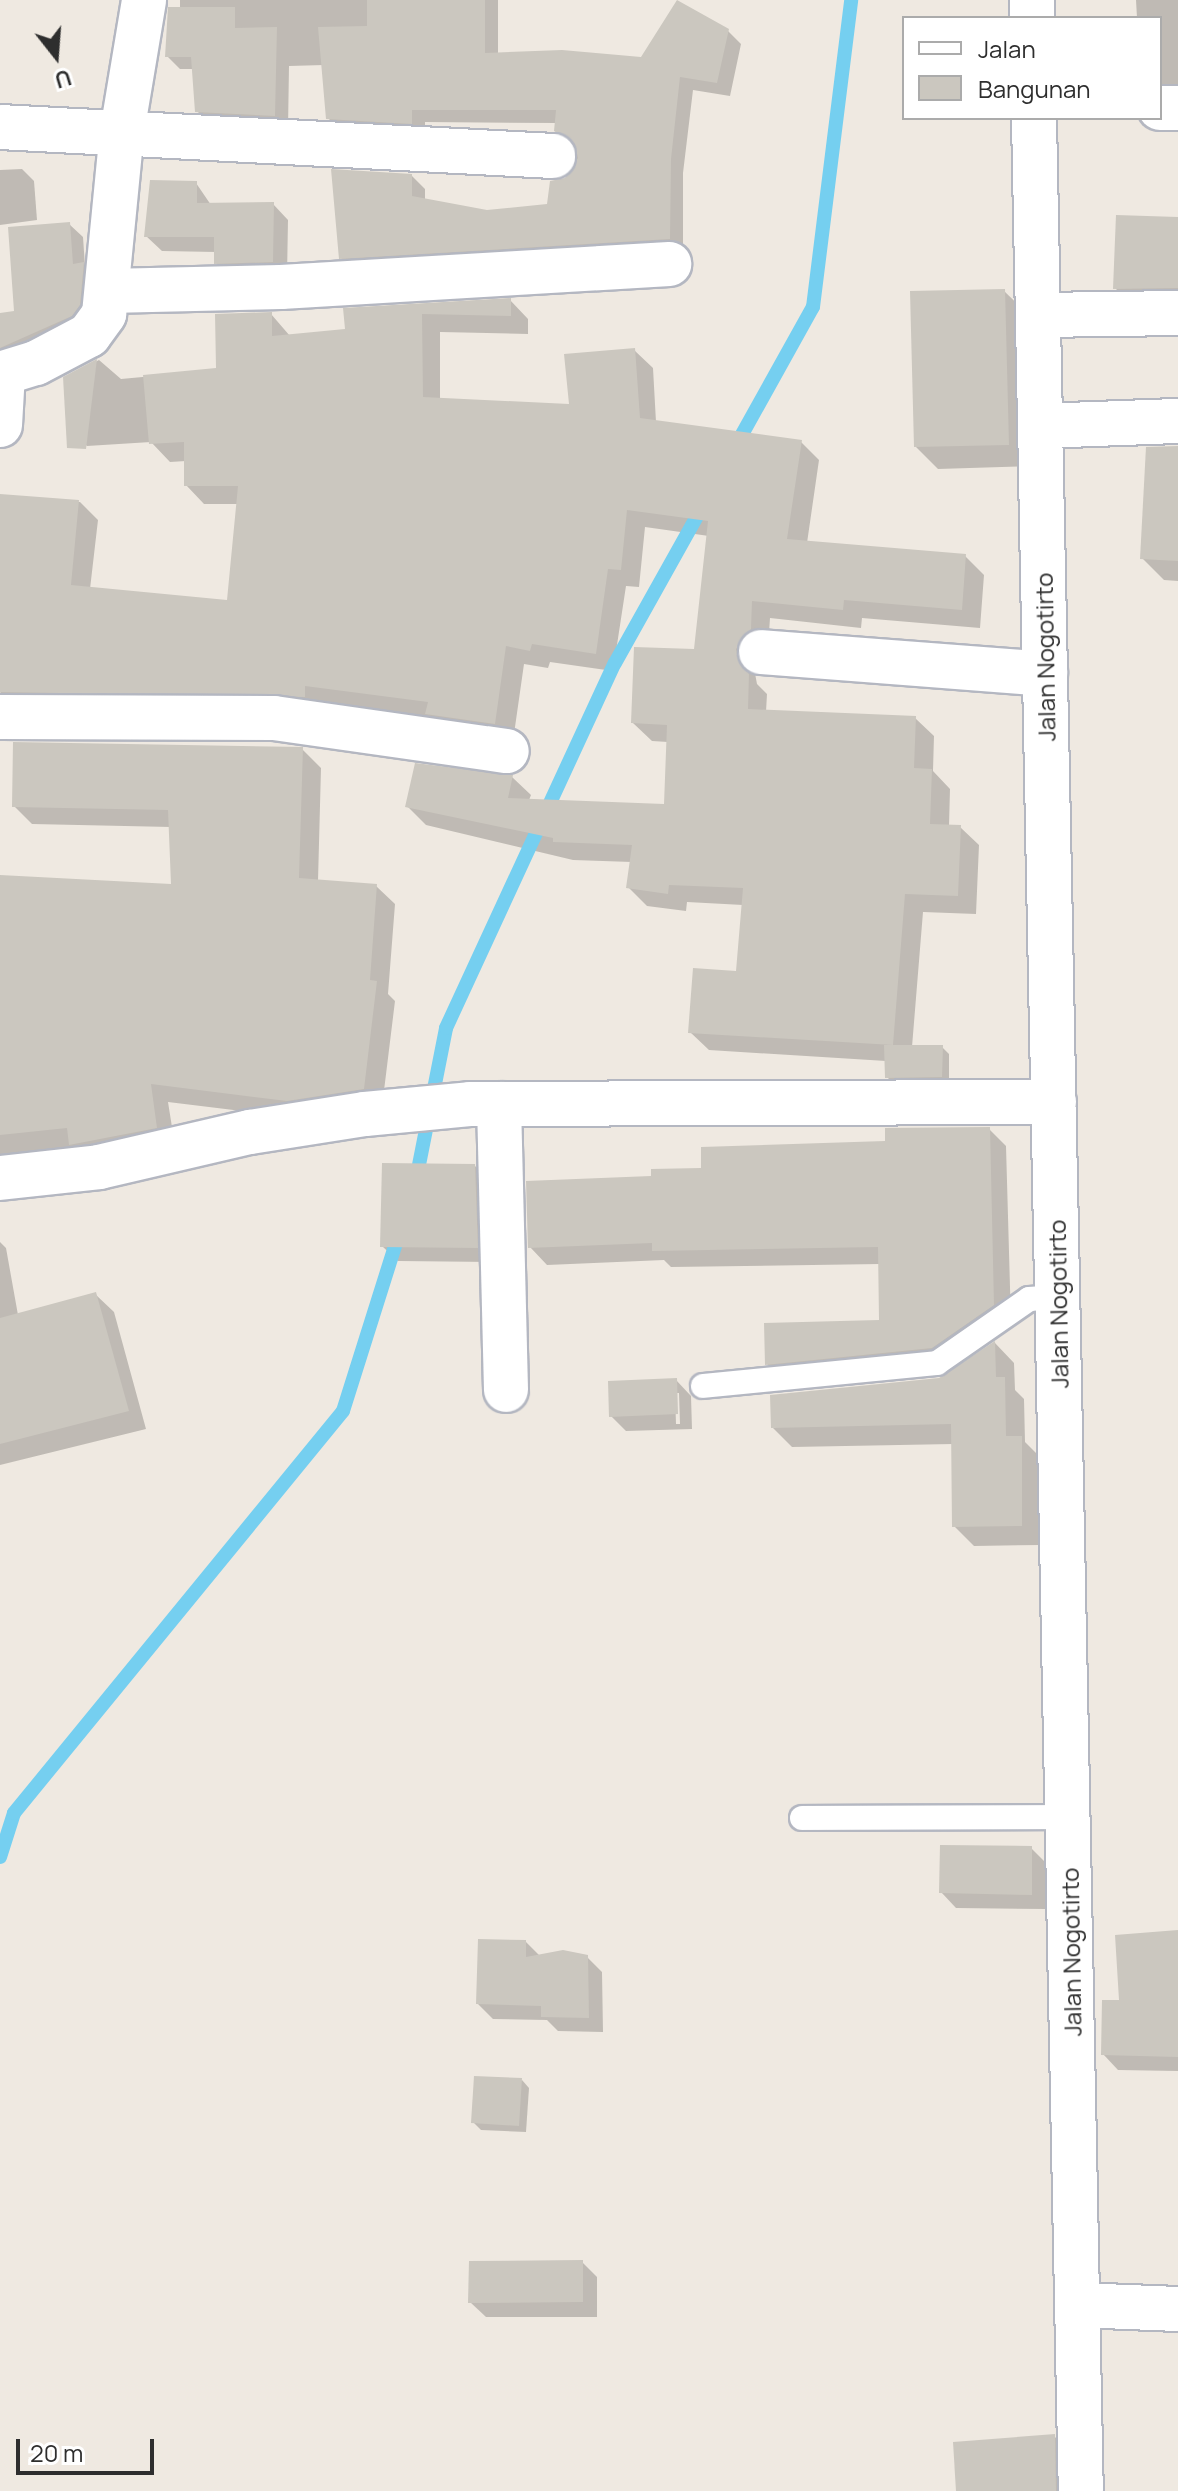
<!DOCTYPE html>
<style>
body{margin:0}
#map{position:relative;width:1178px;height:2491px;overflow:hidden;background:#efe9e1;font-family:Manrope,sans-serif}
div>[style]{position:absolute}
[style*='--x']{left:calc(var(--x)*1px);top:calc(var(--y)*1px);width:calc(var(--w)*1px);rotate:calc(var(--a)*1deg)}
.shadow>*{inset:0;background:#0003}
.stream>*{height:14px;margin:-7px;padding:0 7px;transform-origin:7px;border-radius:7px;background:#75cff0}
.building>*{inset:0;background:#cbc7bf}
.roads{filter:drop-shadow(2px 0 #b4b7c1) drop-shadow(-2px 0 #b4b7c1) drop-shadow(0 2px #b4b7c1) drop-shadow(0 -2px #b4b7c1)}
.service>*{height:24px;margin:-12px;padding:0 12px;transform-origin:12px;border-radius:12px;background:#fff}
.minor>*{height:44px;margin:-22px;padding:0 22px;transform-origin:22px;border-radius:22px;background:#fff}
.tertiary>*{height:44px;margin:-22px;padding:0 22px;transform-origin:22px;border-radius:22px;background:#fff}
span{translate:-50% -50%;white-space:nowrap;text-align:center;line-height:1.15;-webkit-text-stroke:6px #fff;paint-order:stroke}
.street-label{font-size:24px;color:#2e2e2e}
.legend{position:absolute;left:902px;top:16px;width:260px;height:104px;box-sizing:border-box;background:#fff;border:2px solid #ababab;margin:0;padding:10px 14px;list-style:none;font-size:24px;color:#2e2e2e}
.legend li{display:flex;align-items:center;gap:16px;height:40px}
.legend b{width:40px;border:2px solid #ababab}
.north{position:absolute;left:16px;top:16px;width:80px;height:80px;-webkit-text-stroke:6px #fff;paint-order:stroke;rotate:163deg;font-size:22px;font-weight:700;line-height:32px;text-align:center;color:#2e2e2e}
.north::after{content:'';display:block;margin:auto;width:28px;height:36px;background:#2e2e2e;clip-path:polygon(50% 0,100% 100%,50% 72%,0 100%)}
.scale{position:absolute;left:16px;top:2439px;width:138px;height:36px;box-sizing:border-box;border:4px solid #2e2e2e;border-top:0;padding-left:10px;font-size:24px;line-height:28px;white-space:nowrap;color:#2e2e2e;-webkit-text-stroke:6px #fff;paint-order:stroke}
</style>
<div id="map">
<div class="shadow">
<div style="clip-path:polygon(180px 0,498px 0,498px 55px,642px 59px,727px 30px,741px 44px,730px 96px,693px 90px,683px 173px,683px 252px,354px 271px,341px 258px,412px 176px,425px 189px,425px 200px,487px 212px,549px 206px,576px 170px,577px 149px,556px 130px,557px 123px,425px 122px,425px 136px,342px 132px,328px 118px,324px 65px,289px 66px,288px 129px,211px 125px,197px 111px,194px 69px,180px 69px,167px 56px,170px 9px,180px 9px)"></div>
<div style="clip-path:polygon(1136px 0,1178px 0,1178px 99px,1160px 105px,1160px 18px,1137px 18px)"></div>
<div style="clip-path:polygon(22px 169px,34px 181px,37px 220px,0 225px,0 170px)"></div>
<div style="clip-path:polygon(196px 183px,211px 205px,273px 204px,288px 220px,287px 277px,231px 278px,216px 263px,216px 252px,162px 251px,146px 236px)"></div>
<div style="clip-path:polygon(1178px 219px,1178px 303px,1130px 303px,1115px 288px)"></div>
<div style="clip-path:polygon(69px 224px,83px 237px,85px 266px,97px 277px,92px 319px,0 370px,0 315px,16px 313px)"></div>
<div style="clip-path:polygon(1004px 291px,1027px 313px,1030px 466px,938px 469px,916px 447px)"></div>
<div style="clip-path:polygon(510px 300px,528px 319px,528px 334px,440px 332px,440px 400px,571px 406px,634px 350px,653px 368px,656px 422px,801px 442px,819px 460px,807px 543px,965px 556px,984px 575px,980px 628px,862px 618px,861px 628px,770px 618px,768px 648px,754px 668px,757px 684px,767px 694px,766px 712px,915px 718px,934px 736px,933px 771px,950px 789px,949px 826px,960px 827px,979px 845px,976px 914px,923px 912px,912px 1047px,942px 1047px,949px 1054px,949px 1084px,894px 1084px,887px 1077px,886px 1061px,709px 1050px,690px 1032px,738px 973px,743px 905px,687px 902px,686px 911px,647px 906px,628px 887px,632px 862px,573px 860px,426px 825px,407px 806px,512px 777px,531px 795px,529px 800px,666px 806px,668px 742px,652px 741px,633px 723px,696px 651px,709px 536px,645px 527px,639px 587px,626px 586px,613px 671px,550px 662px,548px 668px,524px 664px,513px 741px,446px 732px,431px 717px,323px 704px,0 720px,3px 496px,80px 502px,98px 520px,90px 589px,229px 602px,239px 504px,204px 504px,186px 485px,186px 461px,170px 462px,151px 442px,87px 446px,68px 428px,65px 378px,99px 360px,121px 379px,218px 370px,271px 314px,290px 336px,347px 331px,345px 310px)"></div>
<div style="clip-path:polygon(1178px 464px,1178px 581px,1164px 580px,1142px 558px)"></div>
<div style="clip-path:polygon(302px 749px,321px 768px,318px 881px,376px 886px,395px 904px,388px 994px,395px 1001px,382px 1107px,306px 1119px,168px 1102px,175px 1146px,89px 1163px,74px 1147px,0 1155px,0 877px,173px 886px,171px 827px,32px 824px,14px 806px)"></div>
<div style="clip-path:polygon(989px 1129px,1006px 1146px,1011px 1322px,949px 1365px,784px 1381px,767px 1364px,881px 1322px,880px 1264px,671px 1267px,664px 1260px,547px 1265px,530px 1247px,653px 1178px)"></div>
<div style="clip-path:polygon(475px 1166px,490px 1181px,492px 1262px,398px 1261px,382px 1246px)"></div>
<div style="clip-path:polygon(0 1242px,6px 1248px,18px 1315px,95px 1294px,114px 1312px,146px 1429px,0 1465px)"></div>
<div style="clip-path:polygon(995px 1343px,1014px 1363px,1015px 1390px,1024px 1399px,1025px 1442px,1041px 1458px,1041px 1545px,974px 1546px,954px 1526px,953px 1444px,792px 1447px,773px 1428px,940px 1380px)"></div>
<div style="clip-path:polygon(evenodd,676px 1380px,691px 1396px,692px 1429px,626px 1431px,611px 1416px,676px 1380px,675px 1393px,679px 1393px,680px 1424px,676px 1424px,675px 1393px)"></div>
<div style="clip-path:polygon(1031px 1848px,1047px 1864px,1046px 1909px,956px 1908px,941px 1892px)"></div>
<div style="clip-path:polygon(1178px 1932px,1178px 2071px,1118px 2070px,1103px 2054px,1121px 2002px)"></div>
<div style="clip-path:polygon(526px 1942px,540px 1956px,587px 1957px,602px 1972px,603px 2032px,558px 2031px,547px 2020px,493px 2019px,478px 2004px)"></div>
<div style="clip-path:polygon(522px 2080px,529px 2088px,526px 2132px,481px 2130px,473px 2122px)"></div>
<div style="clip-path:polygon(582px 2262px,597px 2277px,597px 2317px,486px 2317px,470px 2302px)"></div>
<div style="clip-path:polygon(1054px 2436px,1076px 2459px,1077px 2491px,958px 2491px)"></div>
</div>
<div class="stream">
<div style="--x:735;--y:447;--w:160;--a:-60.9"></div>
<div style="--x:813;--y:307;--w:309;--a:-82.9"></div>
<div style="--x:416;--y:1180;--w:155;--a:-78.8"></div>
<div style="--x:446;--y:1028;--w:402;--a:-65.2"></div>
<div style="--x:615;--y:663;--w:182;--a:-60.8"></div>
<div style="--x:0;--y:1857;--w:46;--a:-72.3"></div>
<div style="--x:14;--y:1813;--w:519;--a:-50.7"></div>
<div style="--x:343;--y:1411;--w:190;--a:-72.5"></div>
</div>
<div class="building">
<div style="clip-path:polygon(367px 0,485px 0,485px 53px,562px 50px,641px 57px,677px 0,729px 29px,717px 83px,680px 77px,671px 159px,670px 239px,339px 259px,331px 169px,412px 174px,412px 196px,487px 210px,547px 204px,550px 181px,565px 178px,578px 158px,575px 144px,554px 131px,556px 110px,412px 110px,412px 124px,326px 119px,318px 27px,367px 26px)"></div>
<div style="clip-path:polygon(168px 7px,235px 7px,235px 28px,277px 27px,275px 116px,195px 112px,191px 57px,165px 57px)"></div>
<div style="clip-path:polygon(150px 180px,197px 181px,197px 203px,274px 202px,273px 262px,214px 264px,214px 237px,144px 237px)"></div>
<div style="clip-path:polygon(1116px 215px,1178px 217px,1178px 288px,1113px 289px)"></div>
<div style="clip-path:polygon(70px 222px,73px 264px,84px 262px,80px 305px,72px 316px,0 348px,0 313px,14px 311px,8px 227px)"></div>
<div style="clip-path:polygon(1005px 289px,1009px 445px,914px 447px,910px 291px)"></div>
<div style="clip-path:polygon(511px 298px,511px 316px,422px 314px,423px 397px,569px 404px,564px 354px,635px 348px,640px 418px,802px 440px,787px 539px,966px 554px,962px 610px,844px 600px,843px 610px,752px 601px,751px 629px,736px 649px,739px 663px,749px 674px,748px 709px,916px 716px,914px 768px,932px 769px,930px 824px,961px 825px,958px 896px,905px 894px,893px 1045px,688px 1033px,693px 968px,736px 971px,743px 888px,669px 885px,668px 894px,626px 888px,632px 845px,553px 842px,553px 838px,405px 807px,415px 763px,513px 775px,508px 798px,664px 804px,667px 725px,631px 723px,634px 647px,694px 649px,708px 521px,627px 510px,621px 570px,608px 569px,596px 654px,532px 644px,530px 651px,506px 646px,495px 724px,425px 714px,428px 702px,305px 686px,305px 697px,0 692px,0 494px,79px 500px,71px 585px,227px 600px,238px 486px,184px 486px,184px 442px,149px 444px,143px 375px,216px 368px,215px 314px,272px 312px,272px 336px,345px 329px,343px 308px)"></div>
<div style="clip-path:polygon(97px 359px,86px 449px,67px 448px,63px 377px)"></div>
<div style="clip-path:polygon(1178px 446px,1178px 561px,1140px 559px,1146px 447px)"></div>
<div style="clip-path:polygon(13px 742px,303px 747px,299px 878px,377px 884px,370px 980px,377px 981px,364px 1089px,287px 1101px,151px 1084px,157px 1128px,69px 1145px,67px 1128px,0 1135px,0 875px,171px 884px,168px 810px,12px 807px)"></div>
<div style="clip-path:polygon(884px 1045px,943px 1045px,942px 1077px,885px 1078px)"></div>
<div style="clip-path:polygon(990px 1127px,994px 1305px,932px 1348px,765px 1365px,764px 1323px,879px 1320px,878px 1247px,652px 1251px,652px 1243px,528px 1248px,526px 1181px,651px 1176px,651px 1169px,701px 1168px,701px 1147px,885px 1141px,885px 1128px)"></div>
<div style="clip-path:polygon(382px 1163px,475px 1164px,478px 1248px,380px 1247px)"></div>
<div style="clip-path:polygon(96px 1292px,129px 1411px,0 1444px,0 1318px)"></div>
<div style="clip-path:polygon(995px 1341px,996px 1377px,1005px 1377px,1006px 1436px,1022px 1436px,1022px 1526px,952px 1527px,951px 1424px,771px 1428px,770px 1395px,939px 1378px)"></div>
<div style="clip-path:polygon(677px 1378px,678px 1414px,609px 1417px,608px 1381px)"></div>
<div style="clip-path:polygon(940px 1845px,1032px 1846px,1032px 1895px,939px 1893px)"></div>
<div style="clip-path:polygon(1178px 1930px,1178px 2057px,1101px 2055px,1102px 2000px,1119px 2000px,1115px 1935px)"></div>
<div style="clip-path:polygon(478px 1939px,526px 1940px,526px 1957px,563px 1950px,588px 1955px,589px 2018px,541px 2017px,541px 2006px,476px 2004px)"></div>
<div style="clip-path:polygon(474px 2076px,522px 2078px,519px 2126px,471px 2123px)"></div>
<div style="clip-path:polygon(583px 2260px,583px 2302px,468px 2303px,469px 2261px)"></div>
<div style="clip-path:polygon(1055px 2434px,1056px 2491px,956px 2491px,953px 2442px)"></div>
</div>
<div class="roads">
<div class="service">
<div style="--x:703;--y:1386;--w:235;--a:-5.6"></div>
<div style="--x:937;--y:1363;--w:112;--a:-34.8"></div>
<div style="--x:1029;--y:1299;--w:29;--a:-4"></div>
<div style="--x:802;--y:1818;--w:266;--a:-0.2"></div>
</div>
<div class="minor">
<div style="--x:1160;--y:108;--w:18;--a:0"></div>
<div style="--x:0;--y:127;--w:554;--a:3"></div>
<div style="--x:108;--y:291;--w:173;--a:-1.3"></div>
<div style="--x:281;--y:287;--w:389;--a:-3.4"></div>
<div style="--x:1038;--y:315;--w:140;--a:-0.8"></div>
<div style="--x:0;--y:425;--w:52;--a:-86.7"></div>
<div style="--x:3;--y:373;--w:34;--a:-17"></div>
<div style="--x:36;--y:363;--w:60;--a:-27.8"></div>
<div style="--x:89;--y:335;--w:26;--a:-54"></div>
<div style="--x:104;--y:314;--w:183;--a:-84.4"></div>
<div style="--x:122;--y:132;--w:134;--a:-80.5"></div>
<div style="--x:1040;--y:426;--w:138;--a:-2.1"></div>
<div style="--x:761;--y:652;--w:285;--a:4.4"></div>
<div style="--x:0;--y:717;--w:274;--a:0.2"></div>
<div style="--x:274;--y:718;--w:235;--a:8.1"></div>
<div style="--x:499;--y:1104;--w:286;--a:88.6"></div>
<div style="--x:0;--y:1178;--w:100;--a:-6.3"></div>
<div style="--x:99;--y:1167;--w:155;--a:-13.1"></div>
<div style="--x:250;--y:1132;--w:116;--a:-8.9"></div>
<div style="--x:365;--y:1114;--w:105;--a:-5.4"></div>
<div style="--x:470;--y:1104;--w:584;--a:-0.2"></div>
<div style="--x:1078;--y:2305;--w:100;--a:2.3"></div>
</div>
<div class="tertiary">
<div style="--x:1032;--y:0;--w:18;--a:90"></div>
<div style="--x:1034;--y:118;--w:2373;--a:88.87"></div>
</div>
</div>
<div class="street-label">
<span style="left:1045px;top:657px;rotate:-91deg">Jalan Nogotirto</span>
<span style="left:1058px;top:1304px;rotate:-91deg">Jalan Nogotirto</span>
<span style="left:1071px;top:1952px;rotate:-91deg">Jalan Nogotirto</span>
</div>
<ul class="legend">
<li><b style="height:10px;background:#fff"></b>Jalan</li>
<li><b style="height:22px;background:#cbc7bf"></b>Bangunan</li>
</ul>
<div class="north">U</div>
<div class="scale">20 m</div>
</div>
